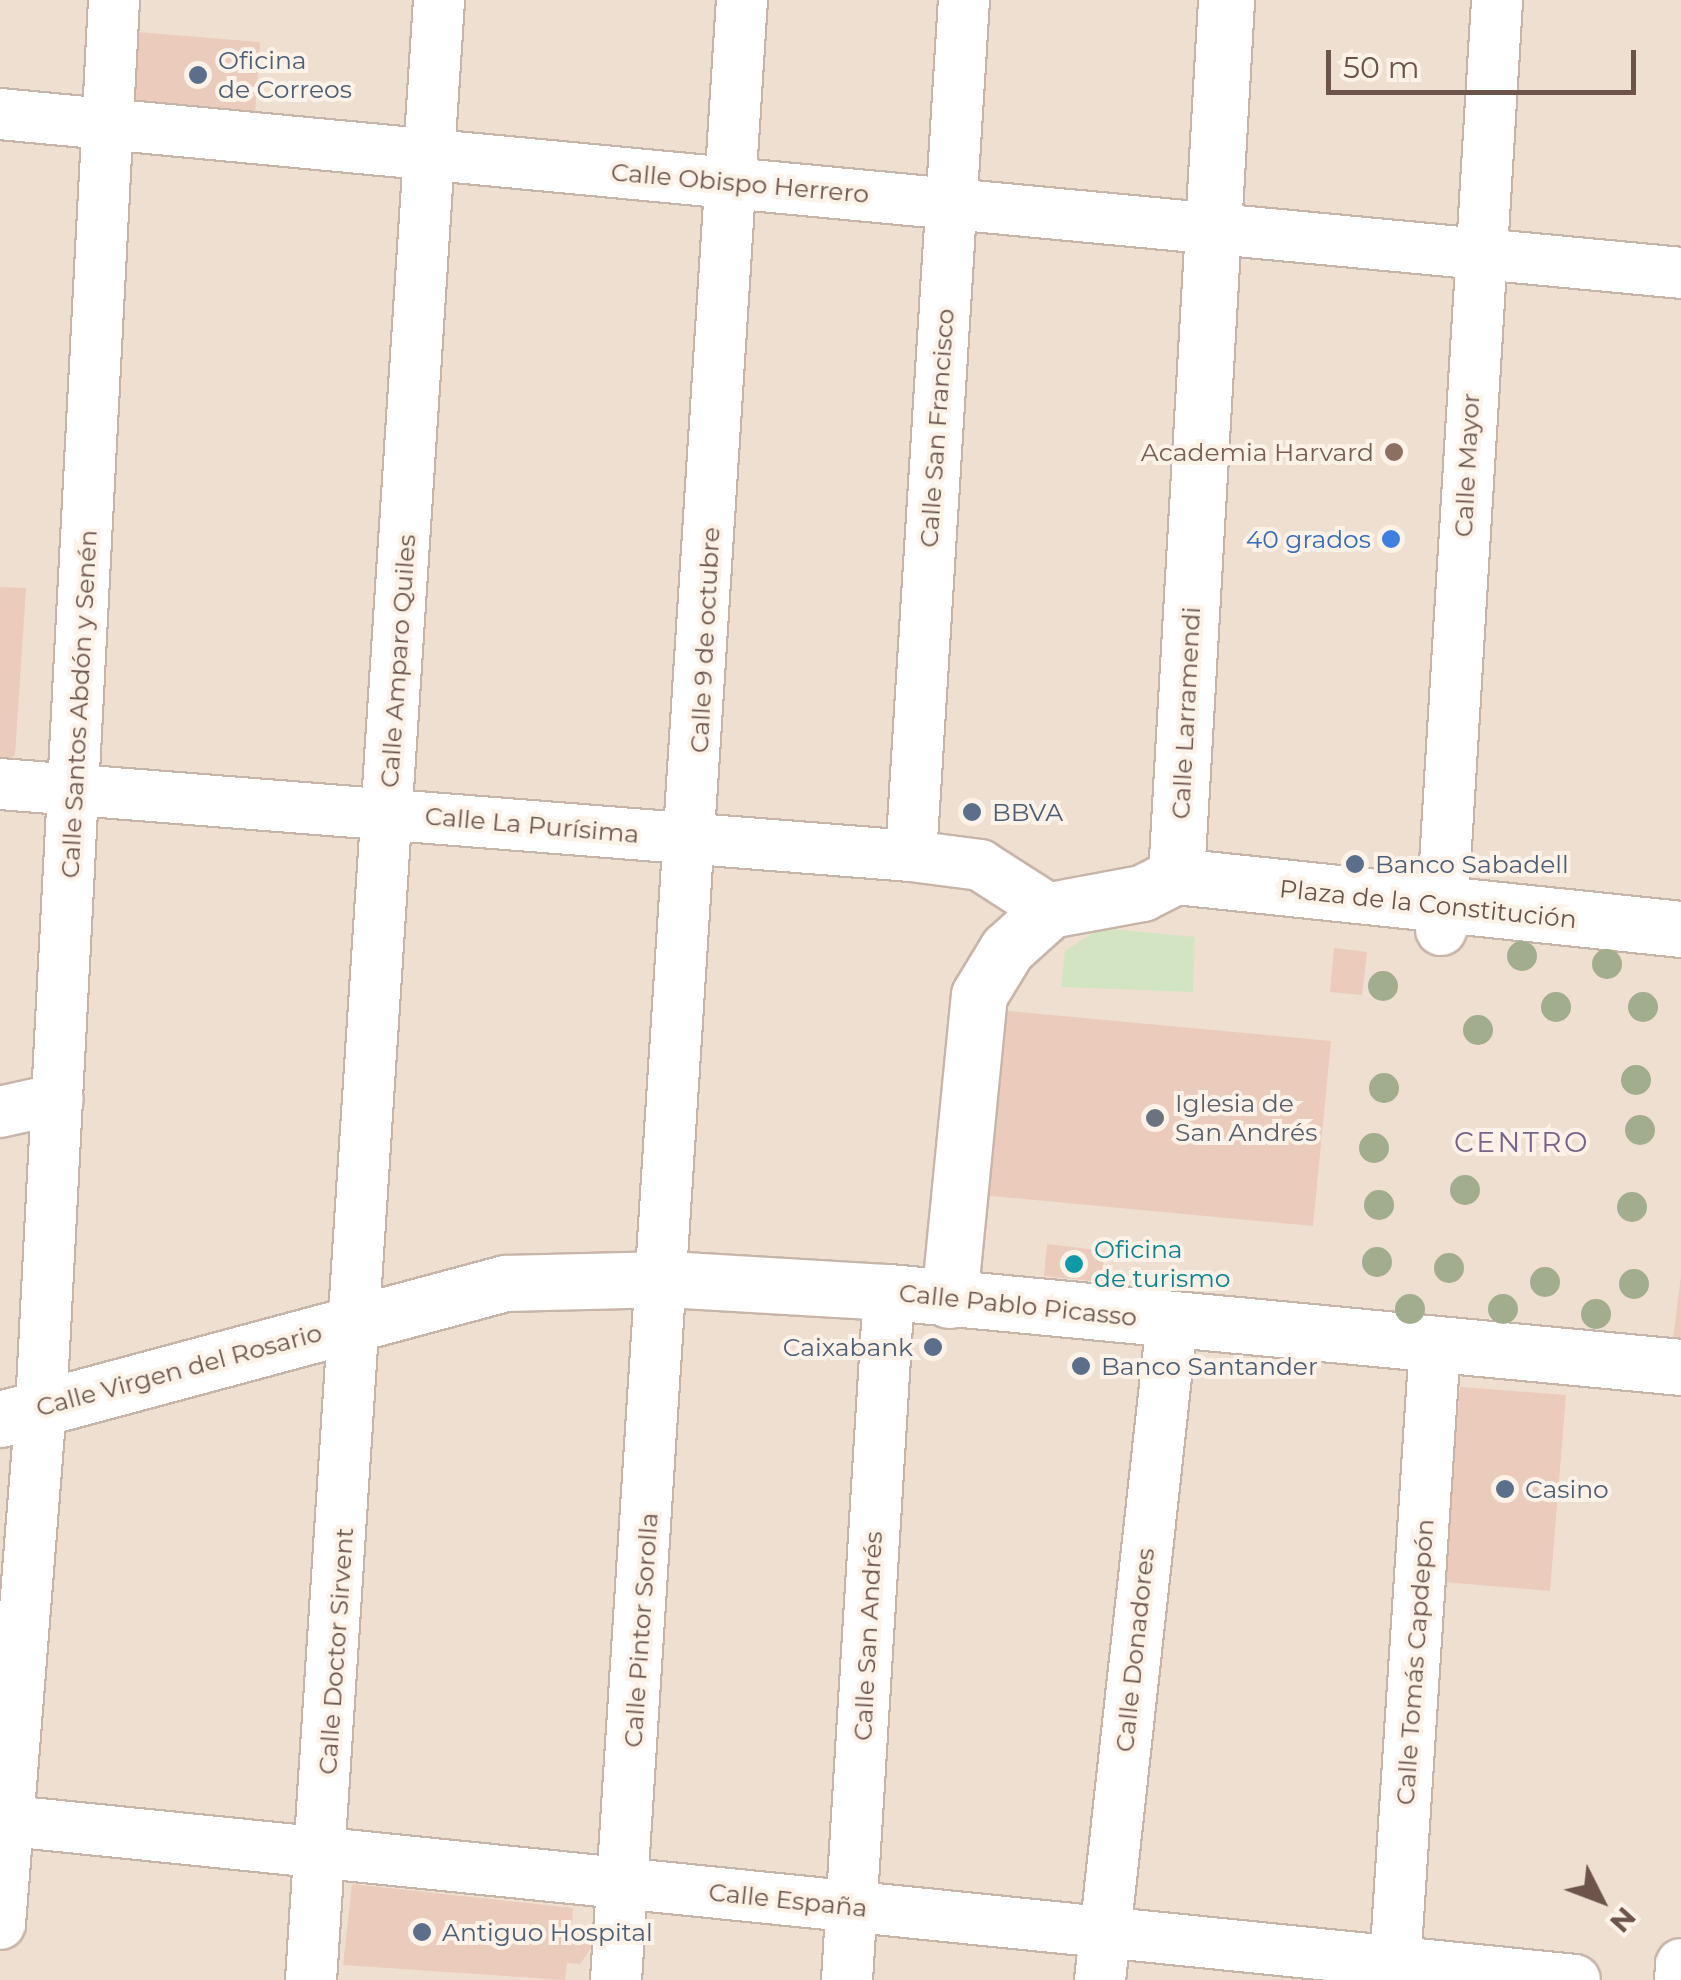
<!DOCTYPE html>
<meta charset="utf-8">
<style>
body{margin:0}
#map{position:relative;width:1681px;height:1980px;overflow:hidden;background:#f9eee1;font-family:Montserrat,sans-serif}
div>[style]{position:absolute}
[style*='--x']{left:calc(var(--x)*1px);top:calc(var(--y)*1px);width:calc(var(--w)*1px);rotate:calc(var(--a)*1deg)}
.residential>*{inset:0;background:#efdfd1}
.green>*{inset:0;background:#d3e4c2}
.building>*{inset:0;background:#ebcbbc}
.roads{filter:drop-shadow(2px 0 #c8b5aa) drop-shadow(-2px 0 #c8b5aa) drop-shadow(0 2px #c8b5aa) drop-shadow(0 -2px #c8b5aa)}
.street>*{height:50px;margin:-25px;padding:0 25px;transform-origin:25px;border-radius:25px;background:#fff}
.secondary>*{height:55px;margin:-27.5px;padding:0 27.5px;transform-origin:27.5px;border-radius:27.5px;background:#fff}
.trees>*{width:30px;height:30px;margin:-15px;border-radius:50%;background:#a1ad8d}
.dots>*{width:28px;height:28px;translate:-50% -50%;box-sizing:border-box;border:5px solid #fcf2e7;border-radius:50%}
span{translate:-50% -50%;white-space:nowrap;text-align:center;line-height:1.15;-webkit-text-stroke:8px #fcf2e7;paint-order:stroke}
.service-label{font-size:25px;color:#4e5e75}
.left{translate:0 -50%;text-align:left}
.right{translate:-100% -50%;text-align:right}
.street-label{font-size:25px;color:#6d544b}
.education-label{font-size:25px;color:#785e54}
.shop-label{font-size:25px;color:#366cbe}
.worship-label{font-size:25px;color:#5b616d}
.culture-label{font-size:25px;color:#0d838f}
.neighbourhood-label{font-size:28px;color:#7a638a;letter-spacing:2.5px}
.north{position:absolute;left:1551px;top:1850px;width:100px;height:100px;-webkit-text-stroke:8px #fcf2e7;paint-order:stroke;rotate:132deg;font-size:28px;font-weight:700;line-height:40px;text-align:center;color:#6d544b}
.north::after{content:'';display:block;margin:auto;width:35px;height:45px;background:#6d544b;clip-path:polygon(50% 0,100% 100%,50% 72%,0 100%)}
.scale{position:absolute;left:1326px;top:50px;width:310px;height:45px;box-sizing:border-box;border:5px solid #6d544b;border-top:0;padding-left:12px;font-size:30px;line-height:35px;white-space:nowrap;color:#6d544b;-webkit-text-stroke:8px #fcf2e7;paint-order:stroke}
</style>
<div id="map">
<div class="residential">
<div style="clip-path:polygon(0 0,1681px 0,1681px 1980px,0 1980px)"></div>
</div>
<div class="green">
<div style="clip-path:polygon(1100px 928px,1195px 937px,1193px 992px,1061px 987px,1065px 951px)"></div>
</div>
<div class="building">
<div style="clip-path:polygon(137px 32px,260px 42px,255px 115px,131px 105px)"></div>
<div style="clip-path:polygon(0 587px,26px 588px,15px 755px,0 767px)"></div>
<div style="clip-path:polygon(1334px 948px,1367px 952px,1362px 995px,1330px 992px)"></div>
<div style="clip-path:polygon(998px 1010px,1331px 1041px,1313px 1226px,980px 1195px)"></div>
<div style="clip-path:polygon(1047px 1244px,1105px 1251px,1101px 1282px,1044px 1276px)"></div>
<div style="clip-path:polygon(1681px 1276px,1681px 1348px,1672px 1347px)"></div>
<div style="clip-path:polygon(1460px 1387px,1566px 1395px,1550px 1591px,1444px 1582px)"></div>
<div style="clip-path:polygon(352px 1884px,573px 1908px,572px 1926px,584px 1928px,592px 1947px,580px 1964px,567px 1963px,565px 1980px,343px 1965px)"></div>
</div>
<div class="roads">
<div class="street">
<div style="--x:0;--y:114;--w:1689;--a:5.4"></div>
<div style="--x:0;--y:784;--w:914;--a:4.52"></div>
<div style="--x:911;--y:856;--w:70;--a:7.4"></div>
<div style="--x:980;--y:865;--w:83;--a:32.7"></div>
<div style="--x:911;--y:856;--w:858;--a:-86.46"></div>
<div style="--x:1441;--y:930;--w:932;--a:-86.55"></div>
<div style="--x:0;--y:1112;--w:59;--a:-12.6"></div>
<div style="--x:0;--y:1820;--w:1583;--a:5.8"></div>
<div style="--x:0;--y:1924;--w:519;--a:-85.47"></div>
<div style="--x:41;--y:1407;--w:1409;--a:-87.03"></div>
<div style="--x:311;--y:1980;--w:1984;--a:-86.3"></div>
<div style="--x:616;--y:1980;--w:1984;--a:-86.36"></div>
<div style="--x:847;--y:1980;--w:689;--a:-86.51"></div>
<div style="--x:1100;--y:1980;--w:663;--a:-83.76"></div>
<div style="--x:1394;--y:1980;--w:636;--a:-86.31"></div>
<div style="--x:1680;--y:1980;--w:16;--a:-86"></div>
</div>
<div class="secondary">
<div style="--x:1176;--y:876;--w:877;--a:-86.73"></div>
<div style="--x:1176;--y:876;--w:508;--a:5.99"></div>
<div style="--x:949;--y:1300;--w:306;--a:-84.4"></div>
<div style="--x:979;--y:995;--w:54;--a:-58.7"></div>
<div style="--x:1007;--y:949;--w:58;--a:-42.2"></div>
<div style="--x:1050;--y:910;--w:94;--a:-10.5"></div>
<div style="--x:1142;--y:893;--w:38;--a:-27"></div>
<div style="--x:0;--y:1419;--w:523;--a:-15.07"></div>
<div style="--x:505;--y:1283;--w:162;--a:-1.4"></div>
<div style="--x:667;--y:1279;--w:222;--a:3.4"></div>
<div style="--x:889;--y:1292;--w:796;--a:5.41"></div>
</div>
</div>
<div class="trees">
<div style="left:1522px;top:956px"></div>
<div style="left:1607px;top:964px"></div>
<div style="left:1383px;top:986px"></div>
<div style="left:1556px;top:1007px"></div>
<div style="left:1643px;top:1007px"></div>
<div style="left:1478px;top:1030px"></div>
<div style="left:1636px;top:1080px"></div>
<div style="left:1384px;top:1088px"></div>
<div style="left:1640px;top:1130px"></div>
<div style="left:1374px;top:1148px"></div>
<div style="left:1465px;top:1190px"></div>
<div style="left:1379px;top:1205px"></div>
<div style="left:1632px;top:1207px"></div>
<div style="left:1377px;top:1262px"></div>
<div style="left:1449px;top:1268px"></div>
<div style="left:1545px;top:1282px"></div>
<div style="left:1634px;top:1284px"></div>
<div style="left:1410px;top:1309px"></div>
<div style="left:1503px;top:1309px"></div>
<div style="left:1596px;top:1314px"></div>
</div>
<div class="dots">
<div style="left:198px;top:75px;background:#5c6f8a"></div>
<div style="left:1394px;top:452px;background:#8d6e63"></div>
<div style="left:1391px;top:539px;background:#3f7fe0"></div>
<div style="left:972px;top:812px;background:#5c6f8a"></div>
<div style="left:1355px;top:864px;background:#5c6f8a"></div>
<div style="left:1155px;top:1118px;background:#6b7280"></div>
<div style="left:1074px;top:1264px;background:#0f9aa8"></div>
<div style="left:933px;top:1347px;background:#5c6f8a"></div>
<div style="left:1081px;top:1366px;background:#5c6f8a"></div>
<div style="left:1505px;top:1489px;background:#5c6f8a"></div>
<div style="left:422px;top:1932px;background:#5c6f8a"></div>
</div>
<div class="service-label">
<span class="left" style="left:218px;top:75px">Oficina<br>de Correos</span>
<span class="left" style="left:992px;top:812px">BBVA</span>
<span class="left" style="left:1375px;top:864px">Banco Sabadell</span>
<span class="right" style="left:913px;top:1347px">Caixabank</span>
<span class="left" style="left:1101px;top:1366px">Banco Santander</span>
<span class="left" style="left:1525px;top:1489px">Casino</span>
<span class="left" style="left:442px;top:1932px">Antiguo Hospital</span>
</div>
<div class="street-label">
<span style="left:740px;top:183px;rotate:5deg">Calle Obispo Herrero</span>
<span style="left:937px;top:428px;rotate:-86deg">Calle San Francisco</span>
<span style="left:1467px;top:465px;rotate:-87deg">Calle Mayor</span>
<span style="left:705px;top:640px;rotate:-87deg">Calle 9 de octubre</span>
<span style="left:398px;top:661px;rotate:-86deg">Calle Amparo Quiles</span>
<span style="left:79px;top:704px;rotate:-87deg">Calle Santos Abdón y Senén</span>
<span style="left:1186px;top:713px;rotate:-87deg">Calle Larramendi</span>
<span style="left:532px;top:825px;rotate:5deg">Calle La Purísima</span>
<span style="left:1428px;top:904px;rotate:6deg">Plaza de la Constitución</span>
<span style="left:1018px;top:1305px;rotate:6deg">Calle Pablo Picasso</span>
<span style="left:179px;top:1370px;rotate:-15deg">Calle Virgen del Rosario</span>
<span style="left:641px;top:1630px;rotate:-86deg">Calle Pintor Sorolla</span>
<span style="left:868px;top:1636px;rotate:-87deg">Calle San Andrés</span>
<span style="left:1135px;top:1650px;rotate:-84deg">Calle Donadores</span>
<span style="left:336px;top:1651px;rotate:-86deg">Calle Doctor Sirvent</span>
<span style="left:1415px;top:1662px;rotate:-86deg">Calle Tomás Capdepón</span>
<span style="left:788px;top:1900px;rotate:6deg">Calle España</span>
</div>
<div class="education-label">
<span class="right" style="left:1374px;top:452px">Academia Harvard</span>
</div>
<div class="shop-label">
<span class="right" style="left:1371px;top:539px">40 grados</span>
</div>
<div class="worship-label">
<span class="left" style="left:1175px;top:1118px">Iglesia de<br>San Andrés</span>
</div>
<div class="culture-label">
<span class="left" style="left:1094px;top:1264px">Oficina<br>de turismo</span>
</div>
<div class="neighbourhood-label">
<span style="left:1522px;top:1142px">CENTRO</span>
</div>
<div class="north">N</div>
<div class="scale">50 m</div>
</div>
